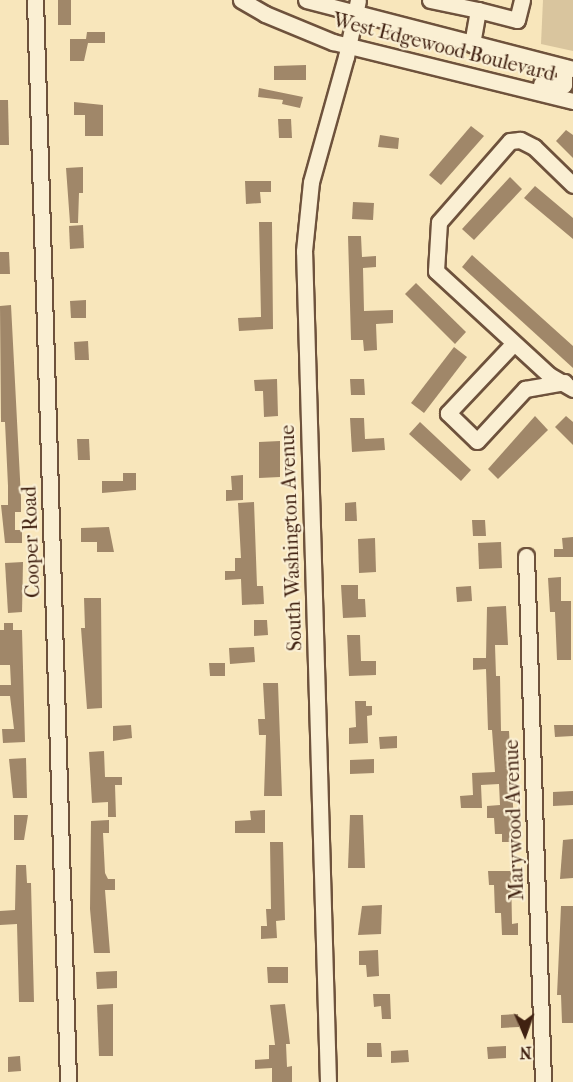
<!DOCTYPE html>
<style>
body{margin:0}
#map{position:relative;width:573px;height:1082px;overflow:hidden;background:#f8e6bb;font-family:"IM FELL French Canon",serif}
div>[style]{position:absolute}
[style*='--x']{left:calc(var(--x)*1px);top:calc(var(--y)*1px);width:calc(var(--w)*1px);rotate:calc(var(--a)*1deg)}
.green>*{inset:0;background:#d9c59e}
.building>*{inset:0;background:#a08769}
.roads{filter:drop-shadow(2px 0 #6e523c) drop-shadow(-2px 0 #6e523c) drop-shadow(0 2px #6e523c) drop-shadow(0 -2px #6e523c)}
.minor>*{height:15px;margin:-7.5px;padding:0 7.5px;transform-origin:7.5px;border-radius:7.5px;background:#faefd3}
span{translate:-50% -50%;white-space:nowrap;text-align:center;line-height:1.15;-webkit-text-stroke:4.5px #faefd3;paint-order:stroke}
.street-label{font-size:20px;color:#402111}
.north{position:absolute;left:495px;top:1004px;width:60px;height:60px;-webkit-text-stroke:4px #faefd3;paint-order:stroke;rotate:178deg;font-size:16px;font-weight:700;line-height:24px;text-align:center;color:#402111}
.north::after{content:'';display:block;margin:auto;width:21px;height:27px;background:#402111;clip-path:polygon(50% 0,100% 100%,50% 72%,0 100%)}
</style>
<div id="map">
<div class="green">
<div style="clip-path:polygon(543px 0,573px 0,573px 51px,541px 44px)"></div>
</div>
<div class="building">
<div style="clip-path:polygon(58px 0,71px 0,71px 25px,58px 25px)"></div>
<div style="clip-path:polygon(87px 32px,105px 32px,105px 43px,88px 43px,84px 61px,70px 61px,70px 39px,86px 39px)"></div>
<div style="clip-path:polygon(306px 65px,306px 80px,274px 80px,274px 66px)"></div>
<div style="clip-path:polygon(259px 88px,303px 97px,300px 108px,282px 104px,283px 100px,258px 97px)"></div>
<div style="clip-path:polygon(0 100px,8px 100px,9px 145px,0 145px)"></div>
<div style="clip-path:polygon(74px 102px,103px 105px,103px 136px,85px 136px,85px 115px,74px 115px)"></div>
<div style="clip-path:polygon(278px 119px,291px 119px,292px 138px,279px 138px)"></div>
<div style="clip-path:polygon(471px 126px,484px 136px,441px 185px,429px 175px)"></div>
<div style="clip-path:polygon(566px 130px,573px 135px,573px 158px,556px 141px)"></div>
<div style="clip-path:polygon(380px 135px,399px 138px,398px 149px,378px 147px)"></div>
<div style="clip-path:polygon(83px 167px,83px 193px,79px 193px,78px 223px,70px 223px,66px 168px)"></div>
<div style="clip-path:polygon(510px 177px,522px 189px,474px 240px,462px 229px)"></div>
<div style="clip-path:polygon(245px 181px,271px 181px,271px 192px,260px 192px,261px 203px,246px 204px)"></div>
<div style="clip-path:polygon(535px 186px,573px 218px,573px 239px,524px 198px)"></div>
<div style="clip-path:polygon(353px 202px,374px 203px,373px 220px,352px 219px)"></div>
<div style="clip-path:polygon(259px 222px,272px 222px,273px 329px,239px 331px,238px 318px,261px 317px)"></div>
<div style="clip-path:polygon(83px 225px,84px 248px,70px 249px,69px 226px)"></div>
<div style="clip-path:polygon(348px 236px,361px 236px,362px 257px,376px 256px,376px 267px,363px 268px,364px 311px,393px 310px,393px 323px,376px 324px,377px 350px,364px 351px,363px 340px,351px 340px)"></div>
<div style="clip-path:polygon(0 252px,9px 252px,10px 274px,0 274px)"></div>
<div style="clip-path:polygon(472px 255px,573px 346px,573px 368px,462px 267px)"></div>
<div style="clip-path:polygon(416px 283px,466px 332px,455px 344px,405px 294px)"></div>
<div style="clip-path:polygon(86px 300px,86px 318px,71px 318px,70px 301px)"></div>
<div style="clip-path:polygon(11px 305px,21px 498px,21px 512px,15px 512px,15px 530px,22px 530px,22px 543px,5px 543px,1px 505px,8px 505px,8px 486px,5px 422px,1px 422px,0 306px)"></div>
<div style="clip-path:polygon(88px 341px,89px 360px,75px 360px,74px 342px)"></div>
<div style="clip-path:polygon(454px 347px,467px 357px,424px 413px,411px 403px)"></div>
<div style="clip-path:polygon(277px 379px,278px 416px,264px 417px,263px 391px,255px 391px,254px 380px)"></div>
<div style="clip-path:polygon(350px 379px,364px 379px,365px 395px,351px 395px)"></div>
<div style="clip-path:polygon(535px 416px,548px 430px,498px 479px,488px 469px)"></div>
<div style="clip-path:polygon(566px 416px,573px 422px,573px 445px,555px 427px)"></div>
<div style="clip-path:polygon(350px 418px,364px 418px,365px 439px,384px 438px,385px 450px,352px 452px)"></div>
<div style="clip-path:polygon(420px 422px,471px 470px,461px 481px,409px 434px)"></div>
<div style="clip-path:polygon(77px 439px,89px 439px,90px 460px,78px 460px)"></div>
<div style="clip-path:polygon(280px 441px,280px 477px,259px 478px,259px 442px)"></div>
<div style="clip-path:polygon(123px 473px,136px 473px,136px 490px,102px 493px,102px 481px,123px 481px)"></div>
<div style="clip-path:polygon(243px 475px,243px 500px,226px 501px,226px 490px,232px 490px,231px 476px)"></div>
<div style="clip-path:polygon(254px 502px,257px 586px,263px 586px,264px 604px,242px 605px,241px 579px,225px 580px,225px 571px,235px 571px,235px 558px,241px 558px,238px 503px)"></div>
<div style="clip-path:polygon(356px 502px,357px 521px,345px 521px,345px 503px)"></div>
<div style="clip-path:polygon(472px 520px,485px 520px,486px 536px,473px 536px)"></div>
<div style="clip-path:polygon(109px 527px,114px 552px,97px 552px,97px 542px,81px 542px,81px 528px)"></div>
<div style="clip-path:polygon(573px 537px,573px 557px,554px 557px,554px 549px,563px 549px,562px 538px)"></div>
<div style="clip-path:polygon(375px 538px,376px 572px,359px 573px,358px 539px)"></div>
<div style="clip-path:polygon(501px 542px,502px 568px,479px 569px,478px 543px)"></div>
<div style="clip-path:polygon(23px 562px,22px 612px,8px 613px,5px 563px)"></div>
<div style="clip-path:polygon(561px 577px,561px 601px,571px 601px,571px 660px,557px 660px,555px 612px,550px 612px,548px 578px)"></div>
<div style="clip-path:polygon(341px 585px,358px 585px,358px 599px,365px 599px,366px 617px,343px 618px)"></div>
<div style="clip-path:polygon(471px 586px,472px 601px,457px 602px,456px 587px)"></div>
<div style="clip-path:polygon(84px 598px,101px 598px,102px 708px,87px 709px,81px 628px,85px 628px)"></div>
<div style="clip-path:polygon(506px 606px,508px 645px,495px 645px,496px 676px,500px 676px,501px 731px,509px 731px,515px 842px,502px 842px,502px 834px,495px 834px,494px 818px,487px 818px,487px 806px,500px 805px,499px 784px,481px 785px,482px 808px,461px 808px,460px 796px,473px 795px,472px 773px,495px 772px,492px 730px,488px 730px,486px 669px,473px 670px,473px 658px,486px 658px,487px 607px)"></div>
<div style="clip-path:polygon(254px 620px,267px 620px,268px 635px,254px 636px)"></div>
<div style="clip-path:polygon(4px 623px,13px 623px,13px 630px,22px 630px,25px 742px,3px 743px,2px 729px,14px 729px,10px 696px,0 696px,0 685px,11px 685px,10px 665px,0 665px,0 630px,4px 630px)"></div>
<div style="clip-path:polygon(347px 635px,360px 635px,361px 661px,376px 661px,376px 675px,349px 676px)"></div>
<div style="clip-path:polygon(254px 647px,255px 662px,230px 664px,229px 648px)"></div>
<div style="clip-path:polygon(209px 663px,225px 663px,225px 676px,210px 676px)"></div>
<div style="clip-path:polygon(263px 683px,278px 683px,282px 796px,264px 796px,266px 735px,259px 735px,258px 719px,265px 719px)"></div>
<div style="clip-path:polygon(355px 701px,366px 701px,366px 706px,372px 706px,372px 715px,367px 716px,368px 743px,349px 744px,349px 728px,356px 727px)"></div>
<div style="clip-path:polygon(131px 725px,132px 738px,113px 741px,113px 726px)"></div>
<div style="clip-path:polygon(554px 725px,573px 725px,573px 736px,555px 737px)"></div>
<div style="clip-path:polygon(397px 736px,397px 748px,380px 749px,379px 737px)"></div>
<div style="clip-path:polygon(104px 751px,105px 777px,122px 777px,122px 785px,115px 785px,116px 817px,108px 817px,108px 802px,92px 803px,89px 752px)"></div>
<div style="clip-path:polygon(26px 758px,27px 798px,13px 798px,9px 759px)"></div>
<div style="clip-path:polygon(374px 759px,374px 773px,350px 774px,350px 760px)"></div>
<div style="clip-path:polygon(573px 791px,573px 805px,553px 806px,553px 792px)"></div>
<div style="clip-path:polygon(265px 810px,265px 833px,235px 833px,235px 821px,251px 820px,250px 811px)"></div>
<div style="clip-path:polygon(14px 815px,28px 815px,24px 840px,14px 840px)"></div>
<div style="clip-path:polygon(350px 815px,363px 815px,365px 868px,348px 868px)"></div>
<div style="clip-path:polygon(109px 820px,109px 833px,103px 833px,105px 873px,108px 879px,115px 879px,115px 890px,105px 890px,110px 953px,94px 953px,90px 909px,91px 821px)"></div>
<div style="clip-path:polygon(573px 839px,573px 878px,560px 879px,563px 840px)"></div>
<div style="clip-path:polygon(270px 842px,283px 842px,285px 920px,276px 921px,277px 938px,261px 939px,261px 926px,267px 926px,266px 909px,271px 909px)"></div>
<div style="clip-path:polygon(16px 865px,26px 865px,27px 883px,31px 883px,34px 1002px,19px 1002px,17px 924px,0 925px,0 911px,15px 910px)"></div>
<div style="clip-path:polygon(488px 871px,511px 871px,512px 924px,518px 923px,518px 935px,502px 935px,501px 913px,495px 913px,494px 885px,489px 885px)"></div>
<div style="clip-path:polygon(382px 905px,381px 934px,358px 935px,362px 906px)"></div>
<div style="clip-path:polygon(561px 906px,573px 906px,573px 1023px,562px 1023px,561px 995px,557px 995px)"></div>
<div style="clip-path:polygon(378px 950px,379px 976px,367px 977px,366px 965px,359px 965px,359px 951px)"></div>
<div style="clip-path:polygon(267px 967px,288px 967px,288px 983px,268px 983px)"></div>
<div style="clip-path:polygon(117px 971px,117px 988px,97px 989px,96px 972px)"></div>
<div style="clip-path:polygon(373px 994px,390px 994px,391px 1019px,382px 1019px,381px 1006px,374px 1007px)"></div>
<div style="clip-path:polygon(113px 1004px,113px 1056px,99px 1056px,97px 1005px)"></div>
<div style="clip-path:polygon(285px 1004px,290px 1044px,286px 1044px,287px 1067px,292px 1066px,292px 1082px,272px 1082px,272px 1068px,255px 1069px,255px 1060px,269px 1059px,269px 1045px,275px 1045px,270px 1005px)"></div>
<div style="clip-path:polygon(518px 1014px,519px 1027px,501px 1028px,501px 1015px)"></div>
<div style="clip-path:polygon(367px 1043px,381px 1043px,382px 1057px,367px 1057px)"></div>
<div style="clip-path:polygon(506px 1046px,506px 1058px,488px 1059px,487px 1047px)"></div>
<div style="clip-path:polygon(408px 1050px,409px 1062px,391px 1063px,391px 1051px)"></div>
<div style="clip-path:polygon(20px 1056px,21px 1071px,8px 1072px,8px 1057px)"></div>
</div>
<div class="roads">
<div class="minor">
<div style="--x:35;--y:0;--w:1083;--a:88.25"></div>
<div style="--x:241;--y:0;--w:28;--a:30"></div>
<div style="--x:265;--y:14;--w:74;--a:22.4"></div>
<div style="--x:333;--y:42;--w:247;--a:13.8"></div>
<div style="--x:306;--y:0;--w:276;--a:14.5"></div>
<div style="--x:430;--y:0;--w:49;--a:11.8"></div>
<div style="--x:478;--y:10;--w:35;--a:100"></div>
<div style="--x:478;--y:10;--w:40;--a:14.4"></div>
<div style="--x:517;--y:20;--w:21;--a:-76"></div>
<div style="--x:541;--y:84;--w:23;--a:2"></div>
<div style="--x:564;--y:85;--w:18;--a:-90"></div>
<div style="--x:573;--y:185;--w:54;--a:-135.7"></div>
<div style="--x:534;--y:147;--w:16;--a:-153"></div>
<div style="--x:520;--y:140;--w:10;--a:174"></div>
<div style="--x:510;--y:141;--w:108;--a:131.2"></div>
<div style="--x:439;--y:222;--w:49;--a:93.5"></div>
<div style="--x:436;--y:271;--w:154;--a:42.6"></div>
<div style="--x:549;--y:375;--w:28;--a:30"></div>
<div style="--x:513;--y:344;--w:95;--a:133.3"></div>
<div style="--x:448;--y:413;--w:40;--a:44"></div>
<div style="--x:477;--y:441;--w:71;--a:-47.3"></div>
<div style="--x:525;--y:389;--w:40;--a:-10"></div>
<div style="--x:526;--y:556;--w:526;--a:88.15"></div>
<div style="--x:328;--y:1082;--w:831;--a:-91.65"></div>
<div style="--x:304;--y:251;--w:69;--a:-84.2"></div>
<div style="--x:311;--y:182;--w:130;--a:-74.4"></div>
<div style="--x:346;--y:57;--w:58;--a:-78.1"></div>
</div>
</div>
<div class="street-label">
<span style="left:444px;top:47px;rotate:14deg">West Edgewood Boulevard</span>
<span style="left:291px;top:538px;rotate:-92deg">South Washington Avenue</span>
<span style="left:31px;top:542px;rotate:-92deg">Cooper Road</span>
<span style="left:514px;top:820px;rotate:-92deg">Marywood Avenue</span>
</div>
<div class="north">N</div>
</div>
